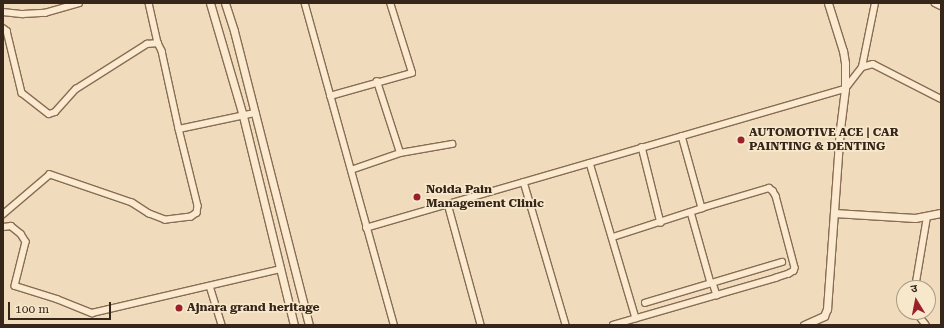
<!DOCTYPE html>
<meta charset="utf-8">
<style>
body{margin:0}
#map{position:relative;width:944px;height:328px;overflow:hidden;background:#f0dcbc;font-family:"Roboto Serif","Noto Sans Devanagari",serif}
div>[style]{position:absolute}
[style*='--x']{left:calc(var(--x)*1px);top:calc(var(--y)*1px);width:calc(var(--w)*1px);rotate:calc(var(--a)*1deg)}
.roads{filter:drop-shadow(1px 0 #886c54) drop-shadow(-1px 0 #886c54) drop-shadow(0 1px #886c54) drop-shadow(0 -1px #886c54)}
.minor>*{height:5.5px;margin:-2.75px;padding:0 2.75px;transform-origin:2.75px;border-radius:2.75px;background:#fbeacf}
.tertiary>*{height:7px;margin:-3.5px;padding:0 3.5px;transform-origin:3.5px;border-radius:3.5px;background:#fbeacf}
.dots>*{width:11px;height:11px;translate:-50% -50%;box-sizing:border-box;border:2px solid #f7e7cb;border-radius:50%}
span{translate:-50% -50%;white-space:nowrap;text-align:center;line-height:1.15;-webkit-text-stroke:3.5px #f7e7cb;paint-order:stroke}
.poi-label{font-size:12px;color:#36261a;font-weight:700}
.left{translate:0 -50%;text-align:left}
.frame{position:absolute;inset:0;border:4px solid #36261a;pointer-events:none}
.north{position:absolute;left:896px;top:280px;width:40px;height:40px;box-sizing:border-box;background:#f7e7cb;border:1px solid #aa9a84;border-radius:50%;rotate:350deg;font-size:11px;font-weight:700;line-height:16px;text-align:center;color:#36261a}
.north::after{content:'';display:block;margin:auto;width:14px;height:18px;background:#9a212b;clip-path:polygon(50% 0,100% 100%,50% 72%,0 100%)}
.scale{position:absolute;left:8px;top:302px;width:103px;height:18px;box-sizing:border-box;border:2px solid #36261a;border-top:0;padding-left:5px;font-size:12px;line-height:14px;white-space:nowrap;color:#36261a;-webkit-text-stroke:3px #f7e7cb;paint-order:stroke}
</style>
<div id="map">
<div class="roads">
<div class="minor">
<div style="--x:149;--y:3;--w:41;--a:77.3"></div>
<div style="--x:305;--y:3;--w:334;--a:74.5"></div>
<div style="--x:935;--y:3;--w:7;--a:27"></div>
<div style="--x:3;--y:12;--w:20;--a:6"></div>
<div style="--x:23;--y:14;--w:22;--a:-3"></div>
<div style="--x:45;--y:13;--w:35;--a:-16"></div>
<div style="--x:3;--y:28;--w:5;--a:37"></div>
<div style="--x:7;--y:31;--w:64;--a:76.4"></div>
<div style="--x:22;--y:93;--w:34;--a:38"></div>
<div style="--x:49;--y:114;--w:6;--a:-18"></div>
<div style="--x:55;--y:112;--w:31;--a:-48"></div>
<div style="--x:76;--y:89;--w:84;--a:-32.4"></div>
<div style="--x:147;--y:44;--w:11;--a:-5"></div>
<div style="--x:158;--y:43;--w:9;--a:63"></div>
<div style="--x:162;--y:51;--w:80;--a:77.7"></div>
<div style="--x:179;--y:129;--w:79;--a:76.1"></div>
<div style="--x:198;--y:206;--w:7;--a:98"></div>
<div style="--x:197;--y:213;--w:7;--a:146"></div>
<div style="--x:191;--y:217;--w:26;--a:173"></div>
<div style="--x:165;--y:220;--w:17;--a:-159"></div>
<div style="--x:149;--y:214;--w:20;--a:-147"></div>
<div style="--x:132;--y:203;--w:87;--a:-161.1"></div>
<div style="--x:50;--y:175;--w:62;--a:139.6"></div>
<div style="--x:862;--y:67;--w:65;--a:-78.5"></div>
<div style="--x:330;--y:96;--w:85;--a:-15.7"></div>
<div style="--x:412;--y:73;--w:73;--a:-107.4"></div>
<div style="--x:179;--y:129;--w:78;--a:-11.9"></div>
<div style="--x:682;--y:136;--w:75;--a:74.5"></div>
<div style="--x:642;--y:147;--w:78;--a:76"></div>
<div style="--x:400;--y:153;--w:53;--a:-9.8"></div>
<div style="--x:590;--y:163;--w:162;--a:73.5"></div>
<div style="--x:351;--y:170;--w:52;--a:-19.1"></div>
<div style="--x:400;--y:153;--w:75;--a:-107.9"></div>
<div style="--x:524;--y:182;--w:149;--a:73.6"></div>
<div style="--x:448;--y:204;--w:125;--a:74.7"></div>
<div style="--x:691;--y:212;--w:74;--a:74.3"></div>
<div style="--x:3;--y:227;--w:8;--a:-7"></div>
<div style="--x:11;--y:226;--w:13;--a:39"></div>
<div style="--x:21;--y:234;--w:9;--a:58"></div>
<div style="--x:26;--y:242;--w:45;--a:104"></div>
<div style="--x:15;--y:286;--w:44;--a:17.2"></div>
<div style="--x:57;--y:299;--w:38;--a:22"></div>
<div style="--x:92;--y:313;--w:194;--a:-13.1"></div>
<div style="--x:366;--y:228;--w:499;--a:-16.2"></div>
<div style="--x:845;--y:89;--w:28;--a:-52"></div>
<div style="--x:862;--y:67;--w:11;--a:-15"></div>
<div style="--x:873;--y:64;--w:76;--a:27.2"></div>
<div style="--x:613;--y:237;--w:94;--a:-18"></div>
<div style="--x:702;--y:208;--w:70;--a:-16.6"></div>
<div style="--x:769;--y:188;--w:5;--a:37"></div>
<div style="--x:773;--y:191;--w:6;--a:59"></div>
<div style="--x:776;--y:196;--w:74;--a:75.2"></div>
<div style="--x:795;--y:268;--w:3;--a:108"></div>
<div style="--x:794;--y:271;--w:6;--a:149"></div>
<div style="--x:789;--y:274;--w:13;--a:162"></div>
<div style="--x:777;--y:278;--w:170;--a:163.9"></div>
<div style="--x:713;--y:283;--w:13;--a:72"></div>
<div style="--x:210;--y:286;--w:41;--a:72.9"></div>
<div style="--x:915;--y:288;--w:72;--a:-80.4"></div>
<div style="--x:645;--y:303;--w:143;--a:-16.7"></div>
<div style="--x:916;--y:312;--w:16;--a:52"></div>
</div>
<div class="tertiary">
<div style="--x:210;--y:3;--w:118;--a:73.7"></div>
<div style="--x:243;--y:116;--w:215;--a:76.3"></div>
<div style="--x:225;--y:3;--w:29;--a:72"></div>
<div style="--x:234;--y:31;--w:303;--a:75.7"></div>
<div style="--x:834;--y:213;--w:81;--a:3.5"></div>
<div style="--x:915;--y:218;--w:26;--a:-11"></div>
<div style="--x:804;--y:325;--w:22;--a:-24"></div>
<div style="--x:824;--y:316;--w:8;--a:-67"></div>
<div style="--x:827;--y:309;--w:180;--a:-85.9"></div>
<div style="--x:840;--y:129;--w:40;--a:-82.9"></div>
<div style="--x:845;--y:89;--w:26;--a:-90"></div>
<div style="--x:845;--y:63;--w:12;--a:-99"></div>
<div style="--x:843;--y:51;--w:50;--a:-107.4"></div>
</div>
</div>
<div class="dots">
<div style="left:741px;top:140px;background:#9a212b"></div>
<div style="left:417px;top:197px;background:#9a212b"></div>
<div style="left:179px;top:308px;background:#9a212b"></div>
</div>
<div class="poi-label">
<span class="left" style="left:749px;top:140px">AUTOMOTIVE ACE | CAR<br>PAINTING &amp; DENTING</span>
<span class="left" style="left:426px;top:197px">Noida Pain<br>Management Clinic</span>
<span class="left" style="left:187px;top:308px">Ajnara grand heritage</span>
</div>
<div class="frame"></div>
<div class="north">उ</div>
<div class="scale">100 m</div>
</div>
